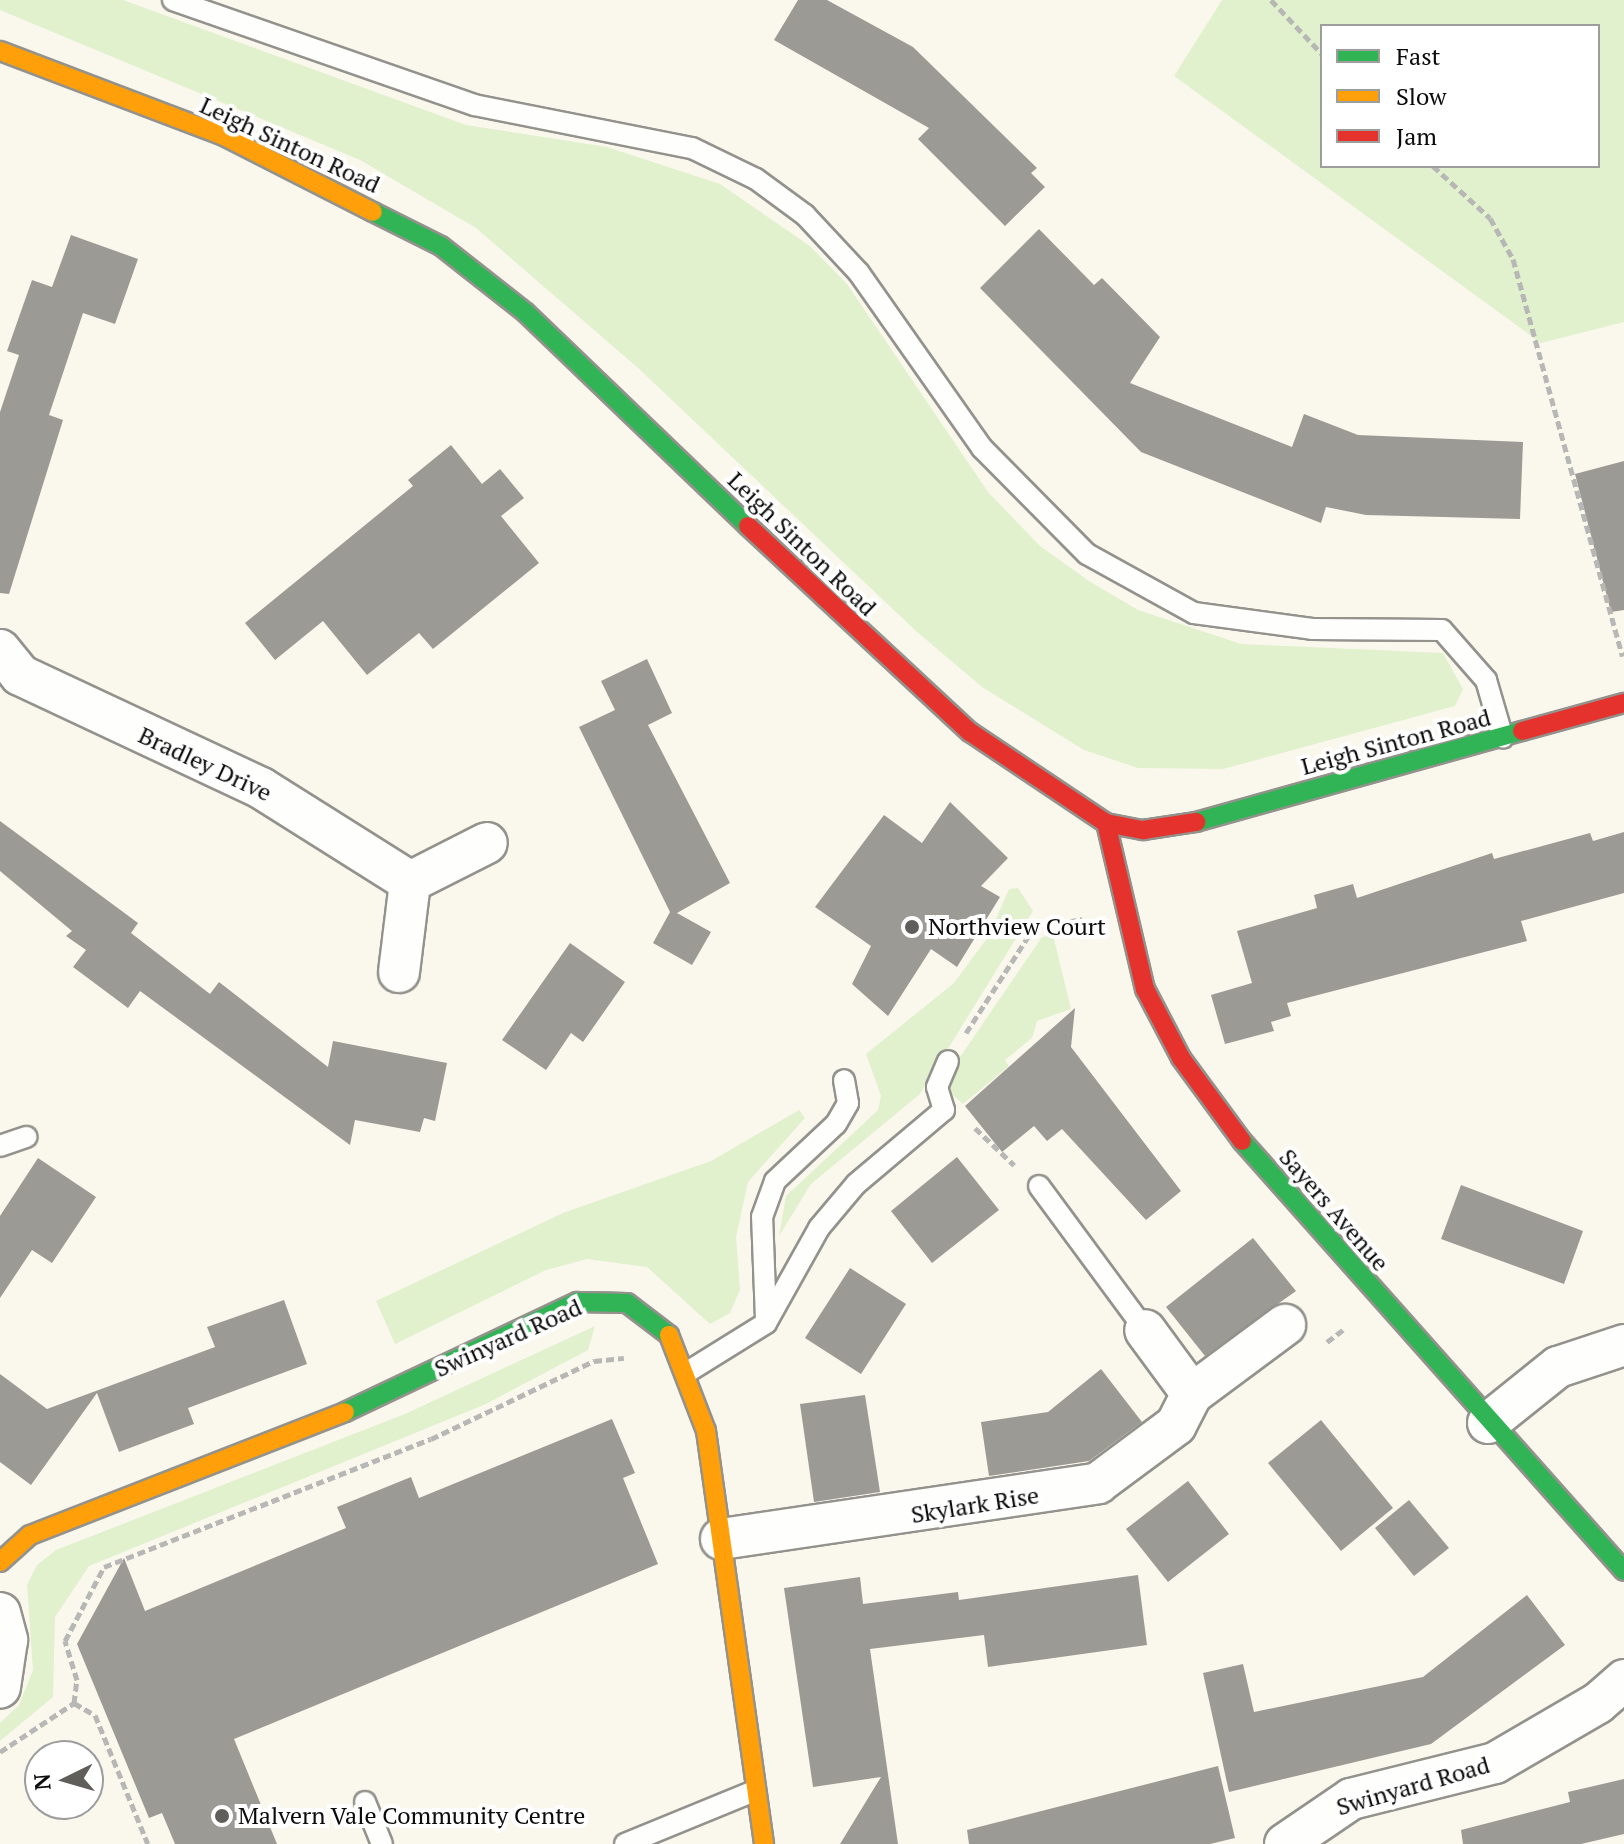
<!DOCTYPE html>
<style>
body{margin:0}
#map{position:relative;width:1624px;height:1844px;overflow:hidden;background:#faf8ed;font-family:"PT Serif",serif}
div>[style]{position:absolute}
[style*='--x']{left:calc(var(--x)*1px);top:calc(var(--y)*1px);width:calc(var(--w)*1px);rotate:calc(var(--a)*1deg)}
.green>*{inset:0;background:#e1f0cd}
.building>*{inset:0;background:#9c9a94}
.path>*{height:5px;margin-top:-2.5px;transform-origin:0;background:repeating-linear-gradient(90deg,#b7b7b5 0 8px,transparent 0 12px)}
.roads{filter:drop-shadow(2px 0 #93928d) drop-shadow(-2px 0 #93928d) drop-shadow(0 2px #93928d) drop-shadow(0 -2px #93928d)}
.lane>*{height:20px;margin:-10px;padding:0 10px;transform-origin:10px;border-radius:10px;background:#fefefc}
.street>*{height:40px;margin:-20px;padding:0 20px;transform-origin:20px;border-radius:20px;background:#fefefc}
.fast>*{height:18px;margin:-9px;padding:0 9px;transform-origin:9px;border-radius:9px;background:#30b455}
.slow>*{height:18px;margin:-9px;padding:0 9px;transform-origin:9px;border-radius:9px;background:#ff9f0a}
.jam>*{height:18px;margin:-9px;padding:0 9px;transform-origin:9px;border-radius:9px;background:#e5322d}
.dots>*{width:22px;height:22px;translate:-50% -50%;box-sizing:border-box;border:4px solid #fff;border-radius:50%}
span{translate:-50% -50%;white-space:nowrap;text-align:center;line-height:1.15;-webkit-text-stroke:8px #fff;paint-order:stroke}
.street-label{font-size:24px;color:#0b0b0b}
.poi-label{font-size:24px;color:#0b0b0b}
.left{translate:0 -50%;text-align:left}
.legend{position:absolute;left:1320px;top:24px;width:280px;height:144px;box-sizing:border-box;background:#fff;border:2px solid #9d9d9d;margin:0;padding:10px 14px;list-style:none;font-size:24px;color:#0b0b0b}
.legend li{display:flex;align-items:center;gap:16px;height:40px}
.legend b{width:40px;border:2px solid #9d9d9d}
.north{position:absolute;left:24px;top:1740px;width:80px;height:80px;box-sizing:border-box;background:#fff;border:2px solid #9d9d9d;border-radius:50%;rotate:265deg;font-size:22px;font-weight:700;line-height:32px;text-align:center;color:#0b0b0b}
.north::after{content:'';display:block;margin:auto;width:28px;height:36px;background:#5f5e5a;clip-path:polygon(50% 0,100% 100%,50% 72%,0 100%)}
</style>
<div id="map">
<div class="green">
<div style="clip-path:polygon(0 0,123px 0,466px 125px,607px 147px,720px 184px,810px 246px,847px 284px,988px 492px,1040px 546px,1089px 581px,1138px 610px,1241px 644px,1443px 653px,1463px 689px,1455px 706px,1223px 769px,1138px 768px,1084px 750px,982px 687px,916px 631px,637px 367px,476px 228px,360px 160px,0 10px)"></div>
<div style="clip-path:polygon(evenodd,1222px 0,1624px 0,1624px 322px,1541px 343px,1174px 76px,1222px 0,1598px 26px,1598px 166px,1322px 166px,1322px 26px,1598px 26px)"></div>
<div style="clip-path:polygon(1018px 888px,1033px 911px,920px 1094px,811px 1184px,779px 1236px,786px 1196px,878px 1110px,881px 1096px,866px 1054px,954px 983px,988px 937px,1009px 889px)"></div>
<div style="clip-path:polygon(1053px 935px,1071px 1009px,1037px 1021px,1032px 1038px,1005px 1060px,1009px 1066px,963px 1104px,947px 1090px,958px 1060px,1042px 937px)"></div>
<div style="clip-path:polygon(799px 1110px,805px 1118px,748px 1182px,736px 1237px,740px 1290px,730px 1313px,710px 1324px,647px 1267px,587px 1259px,546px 1270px,395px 1344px,376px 1301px,563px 1213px,711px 1161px)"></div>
<div style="clip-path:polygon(595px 1326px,588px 1350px,486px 1404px,89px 1566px,55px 1617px,53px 1697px,0 1741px,0 1723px,19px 1705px,33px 1670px,27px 1585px,37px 1565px,56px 1550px,405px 1414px)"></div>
</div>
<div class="building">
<div style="clip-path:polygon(798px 0,827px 0,913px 47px,1037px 168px,1031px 173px,1045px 187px,1005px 226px,918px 139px,929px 128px,774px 40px)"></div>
<div style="clip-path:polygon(1039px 229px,1094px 285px,1102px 278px,1160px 337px,1130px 383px,1292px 447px,1304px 414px,1358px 435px,1523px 442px,1520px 519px,1366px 515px,1326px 507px,1321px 523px,1141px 452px,980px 288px)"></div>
<div style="clip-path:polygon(71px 235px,138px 259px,115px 324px,83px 313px,49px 415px,63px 420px,9px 594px,0 593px,0 412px,19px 355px,7px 351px,32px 280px,52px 287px)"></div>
<div style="clip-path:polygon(451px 445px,482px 484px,500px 469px,524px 498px,501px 516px,539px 563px,433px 649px,419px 633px,367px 675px,323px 621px,275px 660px,245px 623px,413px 486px,408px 480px)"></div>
<div style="clip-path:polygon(1624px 461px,1624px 610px,1611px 612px,1575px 474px)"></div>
<div style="clip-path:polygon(647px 659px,672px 713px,648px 725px,730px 883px,677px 913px,711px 932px,692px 965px,653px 943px,670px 912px,579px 727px,615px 710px,601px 681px)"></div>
<div style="clip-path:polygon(950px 802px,1008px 858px,981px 886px,1000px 897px,957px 967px,931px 949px,888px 1016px,852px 984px,871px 946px,815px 907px,884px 815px,922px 843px)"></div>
<div style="clip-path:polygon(0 821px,138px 923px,131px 933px,210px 994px,219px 982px,328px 1067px,333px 1041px,447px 1063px,435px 1121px,424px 1118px,420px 1132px,355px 1120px,350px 1145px,140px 991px,128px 1008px,73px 967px,86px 950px,66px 936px,72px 931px,0 871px)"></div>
<div style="clip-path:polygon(1624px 832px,1624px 893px,1521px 921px,1527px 941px,1287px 1003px,1291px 1016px,1271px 1022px,1274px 1031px,1225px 1044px,1211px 995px,1252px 983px,1237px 931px,1317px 908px,1314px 895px,1353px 884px,1357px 898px,1492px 853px,1494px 859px,1590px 833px,1593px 841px)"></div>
<div style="clip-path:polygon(570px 943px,625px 982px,583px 1042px,571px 1033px,546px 1070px,502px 1040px)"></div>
<div style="clip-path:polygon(1075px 1008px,1071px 1047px,1181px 1191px,1146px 1220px,1062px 1129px,1047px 1141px,1034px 1126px,1002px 1152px,965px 1106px)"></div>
<div style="clip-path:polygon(957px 1157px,999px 1210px,932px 1263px,891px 1211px)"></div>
<div style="clip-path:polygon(38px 1158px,96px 1197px,52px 1263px,32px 1250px,0 1298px,0 1216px)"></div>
<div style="clip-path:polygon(1461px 1185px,1583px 1231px,1564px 1284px,1441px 1239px)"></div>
<div style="clip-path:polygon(1253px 1238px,1296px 1291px,1205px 1356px,1166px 1307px)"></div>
<div style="clip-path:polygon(850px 1268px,906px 1304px,861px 1374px,805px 1338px)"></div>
<div style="clip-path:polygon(284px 1300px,307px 1364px,188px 1408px,194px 1424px,119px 1452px,97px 1393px,31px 1485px,0 1462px,0 1374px,47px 1409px,215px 1347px,207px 1327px)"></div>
<div style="clip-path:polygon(1101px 1369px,1142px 1422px,1089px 1461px,989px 1476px,981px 1422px,1048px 1412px)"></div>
<div style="clip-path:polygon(865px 1395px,880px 1492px,814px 1502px,800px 1404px)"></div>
<div style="clip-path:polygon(612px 1419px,635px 1473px,623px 1478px,658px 1564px,234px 1739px,277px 1844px,175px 1844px,162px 1813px,149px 1818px,77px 1644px,124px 1558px,145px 1611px,346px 1528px,337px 1507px,411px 1477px,419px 1498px)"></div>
<div style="clip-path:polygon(1321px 1420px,1393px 1508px,1341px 1551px,1268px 1463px)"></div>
<div style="clip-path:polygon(1188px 1481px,1229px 1534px,1168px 1582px,1126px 1529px)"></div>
<div style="clip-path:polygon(1409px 1500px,1449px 1548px,1414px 1576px,1375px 1528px)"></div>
<div style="clip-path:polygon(1138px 1575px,1147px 1645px,988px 1667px,984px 1635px,870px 1649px,898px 1844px,840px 1844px,881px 1777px,813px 1787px,784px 1588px,860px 1577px,863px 1604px,958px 1592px,959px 1600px)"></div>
<div style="clip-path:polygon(1527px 1595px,1565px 1645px,1431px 1744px,1229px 1792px,1203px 1673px,1243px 1664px,1254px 1712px,1423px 1677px)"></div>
<div style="clip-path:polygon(1218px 1766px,1235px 1838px,1210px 1844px,969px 1844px,967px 1830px)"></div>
<div style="clip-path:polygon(1624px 1779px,1624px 1834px,1581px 1844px,1463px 1844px,1461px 1830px,1570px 1802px,1568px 1792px)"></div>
</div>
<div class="path">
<div style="--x:1271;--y:0;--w:74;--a:46.6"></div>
<div style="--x:1433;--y:166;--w:77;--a:42.4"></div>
<div style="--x:1490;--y:218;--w:47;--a:60.7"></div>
<div style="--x:1513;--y:259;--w:412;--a:74.6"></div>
<div style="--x:966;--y:1033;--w:124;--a:-57.2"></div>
<div style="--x:1033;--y:929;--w:50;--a:-11.5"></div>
<div style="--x:975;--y:1128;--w:54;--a:43.5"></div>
<div style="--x:1327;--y:1342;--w:21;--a:-37"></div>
<div style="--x:74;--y:1703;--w:23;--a:-83"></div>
<div style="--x:77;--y:1680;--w:41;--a:-107.1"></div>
<div style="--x:65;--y:1641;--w:84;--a:-62.2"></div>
<div style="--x:104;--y:1567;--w:351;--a:-21.4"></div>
<div style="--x:431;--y:1439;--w:181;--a:-25.6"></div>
<div style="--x:594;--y:1361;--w:30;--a:-6"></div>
<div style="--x:0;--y:1752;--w:89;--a:-33.5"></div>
<div style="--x:74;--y:1703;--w:24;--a:30"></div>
<div style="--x:95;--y:1715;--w:139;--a:67.7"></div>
</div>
<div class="roads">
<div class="lane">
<div style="--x:173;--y:0;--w:319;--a:19.2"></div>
<div style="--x:474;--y:105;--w:222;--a:11.2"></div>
<div style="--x:692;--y:148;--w:71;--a:25.8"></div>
<div style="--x:756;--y:179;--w:61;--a:36.3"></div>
<div style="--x:805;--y:215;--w:79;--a:47"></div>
<div style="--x:859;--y:273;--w:214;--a:54.9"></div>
<div style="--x:982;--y:448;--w:149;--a:45.3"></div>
<div style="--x:1087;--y:554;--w:122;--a:28.9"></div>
<div style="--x:1194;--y:613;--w:119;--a:7.7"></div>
<div style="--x:1312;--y:629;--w:130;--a:0.4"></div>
<div style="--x:1442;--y:630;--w:67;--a:48.7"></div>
<div style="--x:1486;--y:680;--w:60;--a:73.7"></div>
<div style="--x:0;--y:1146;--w:28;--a:-19"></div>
<div style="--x:1039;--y:1186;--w:179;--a:53.6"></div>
<div style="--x:766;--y:1319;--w:102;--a:-92.2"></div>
<div style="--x:762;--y:1217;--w:38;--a:-70"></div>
<div style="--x:775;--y:1181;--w:83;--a:-43.1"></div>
<div style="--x:836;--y:1124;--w:24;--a:-60"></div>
<div style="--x:848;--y:1103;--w:23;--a:-100"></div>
<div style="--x:689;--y:1371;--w:91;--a:-31.9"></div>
<div style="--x:766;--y:1323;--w:109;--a:-60.8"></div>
<div style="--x:819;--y:1228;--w:57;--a:-49.9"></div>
<div style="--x:856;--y:1184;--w:115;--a:-40.1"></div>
<div style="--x:944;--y:1110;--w:24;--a:-107"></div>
<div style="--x:937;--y:1087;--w:28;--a:-67"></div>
<div style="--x:365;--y:1802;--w:45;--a:68"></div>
<div style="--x:625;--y:1844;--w:137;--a:-22.3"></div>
</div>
<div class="street">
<div style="--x:0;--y:650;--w:32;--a:51"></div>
<div style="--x:20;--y:675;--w:266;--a:25.1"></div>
<div style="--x:261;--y:788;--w:176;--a:32.2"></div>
<div style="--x:410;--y:882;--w:86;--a:-26.9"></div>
<div style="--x:399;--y:972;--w:91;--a:-83"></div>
<div style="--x:1192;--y:1394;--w:116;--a:-36.6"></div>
<div style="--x:1488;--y:1423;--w:90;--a:-38.7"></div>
<div style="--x:1558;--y:1367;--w:70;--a:-18.4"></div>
<div style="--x:721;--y:1539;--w:381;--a:-8.4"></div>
<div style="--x:1098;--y:1483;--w:97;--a:-36.6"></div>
<div style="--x:1176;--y:1425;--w:35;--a:-63"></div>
<div style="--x:1192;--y:1394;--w:79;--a:-126.3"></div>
<div style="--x:0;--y:1613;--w:28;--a:75"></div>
<div style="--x:7;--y:1640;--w:48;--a:98.5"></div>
<div style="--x:1285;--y:1844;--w:80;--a:-34.3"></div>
<div style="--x:1351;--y:1799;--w:148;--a:-14"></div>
<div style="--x:1495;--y:1763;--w:119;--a:-30.2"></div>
<div style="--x:1598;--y:1703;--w:35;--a:-41"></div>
</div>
<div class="fast">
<div style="--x:373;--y:212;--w:76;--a:26.6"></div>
<div style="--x:441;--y:246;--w:108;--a:38.2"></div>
<div style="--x:526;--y:313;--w:308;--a:43.8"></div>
<div style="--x:1196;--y:822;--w:338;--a:-15.6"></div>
<div style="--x:1242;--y:1141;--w:575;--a:48.38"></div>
<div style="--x:345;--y:1412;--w:257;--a:-25.4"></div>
<div style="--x:577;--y:1302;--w:50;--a:1.1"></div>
<div style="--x:627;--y:1303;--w:53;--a:37.3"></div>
</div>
<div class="slow">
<div style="--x:0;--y:51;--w:240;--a:20.8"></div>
<div style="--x:224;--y:136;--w:167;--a:27"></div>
<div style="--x:669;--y:1335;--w:103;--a:68.9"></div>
<div style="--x:706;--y:1431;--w:417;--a:82"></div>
<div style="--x:0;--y:1562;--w:40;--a:-42"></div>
<div style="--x:30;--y:1535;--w:338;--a:-21.3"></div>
</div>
<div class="jam">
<div style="--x:748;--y:526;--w:303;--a:42.9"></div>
<div style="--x:970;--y:732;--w:164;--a:33.8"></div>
<div style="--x:1106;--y:823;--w:38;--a:11"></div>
<div style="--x:1143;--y:830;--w:54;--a:-8.6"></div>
<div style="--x:1522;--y:731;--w:106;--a:-15.4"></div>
<div style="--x:1106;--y:823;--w:171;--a:76.8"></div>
<div style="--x:1145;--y:989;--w:78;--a:62.4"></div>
<div style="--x:1181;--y:1058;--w:103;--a:53.7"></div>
</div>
</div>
<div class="dots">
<div style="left:912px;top:927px;background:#5f5e5a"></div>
<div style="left:222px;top:1816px;background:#5f5e5a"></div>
</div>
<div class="street-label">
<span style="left:290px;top:145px;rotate:25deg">Leigh Sinton Road</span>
<span style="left:802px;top:544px;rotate:44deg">Leigh Sinton Road</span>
<span style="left:1396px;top:742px;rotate:-15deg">Leigh Sinton Road</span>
<span style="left:205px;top:764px;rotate:25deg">Bradley Drive</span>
<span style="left:1334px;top:1210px;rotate:49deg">Sayers Avenue</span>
<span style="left:508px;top:1338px;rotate:-24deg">Swinyard Road</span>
<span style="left:975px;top:1505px;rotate:-9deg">Skylark Rise</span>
<span style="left:1413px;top:1786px;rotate:-16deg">Swinyard Road</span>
</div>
<div class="poi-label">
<span class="left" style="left:928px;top:927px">Northview Court</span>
<span class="left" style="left:238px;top:1816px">Malvern Vale Community Centre</span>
</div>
<ul class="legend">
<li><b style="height:10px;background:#30b455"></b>Fast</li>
<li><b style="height:10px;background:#ff9f0a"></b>Slow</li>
<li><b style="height:10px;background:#e5322d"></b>Jam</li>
</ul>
<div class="north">N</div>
</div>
